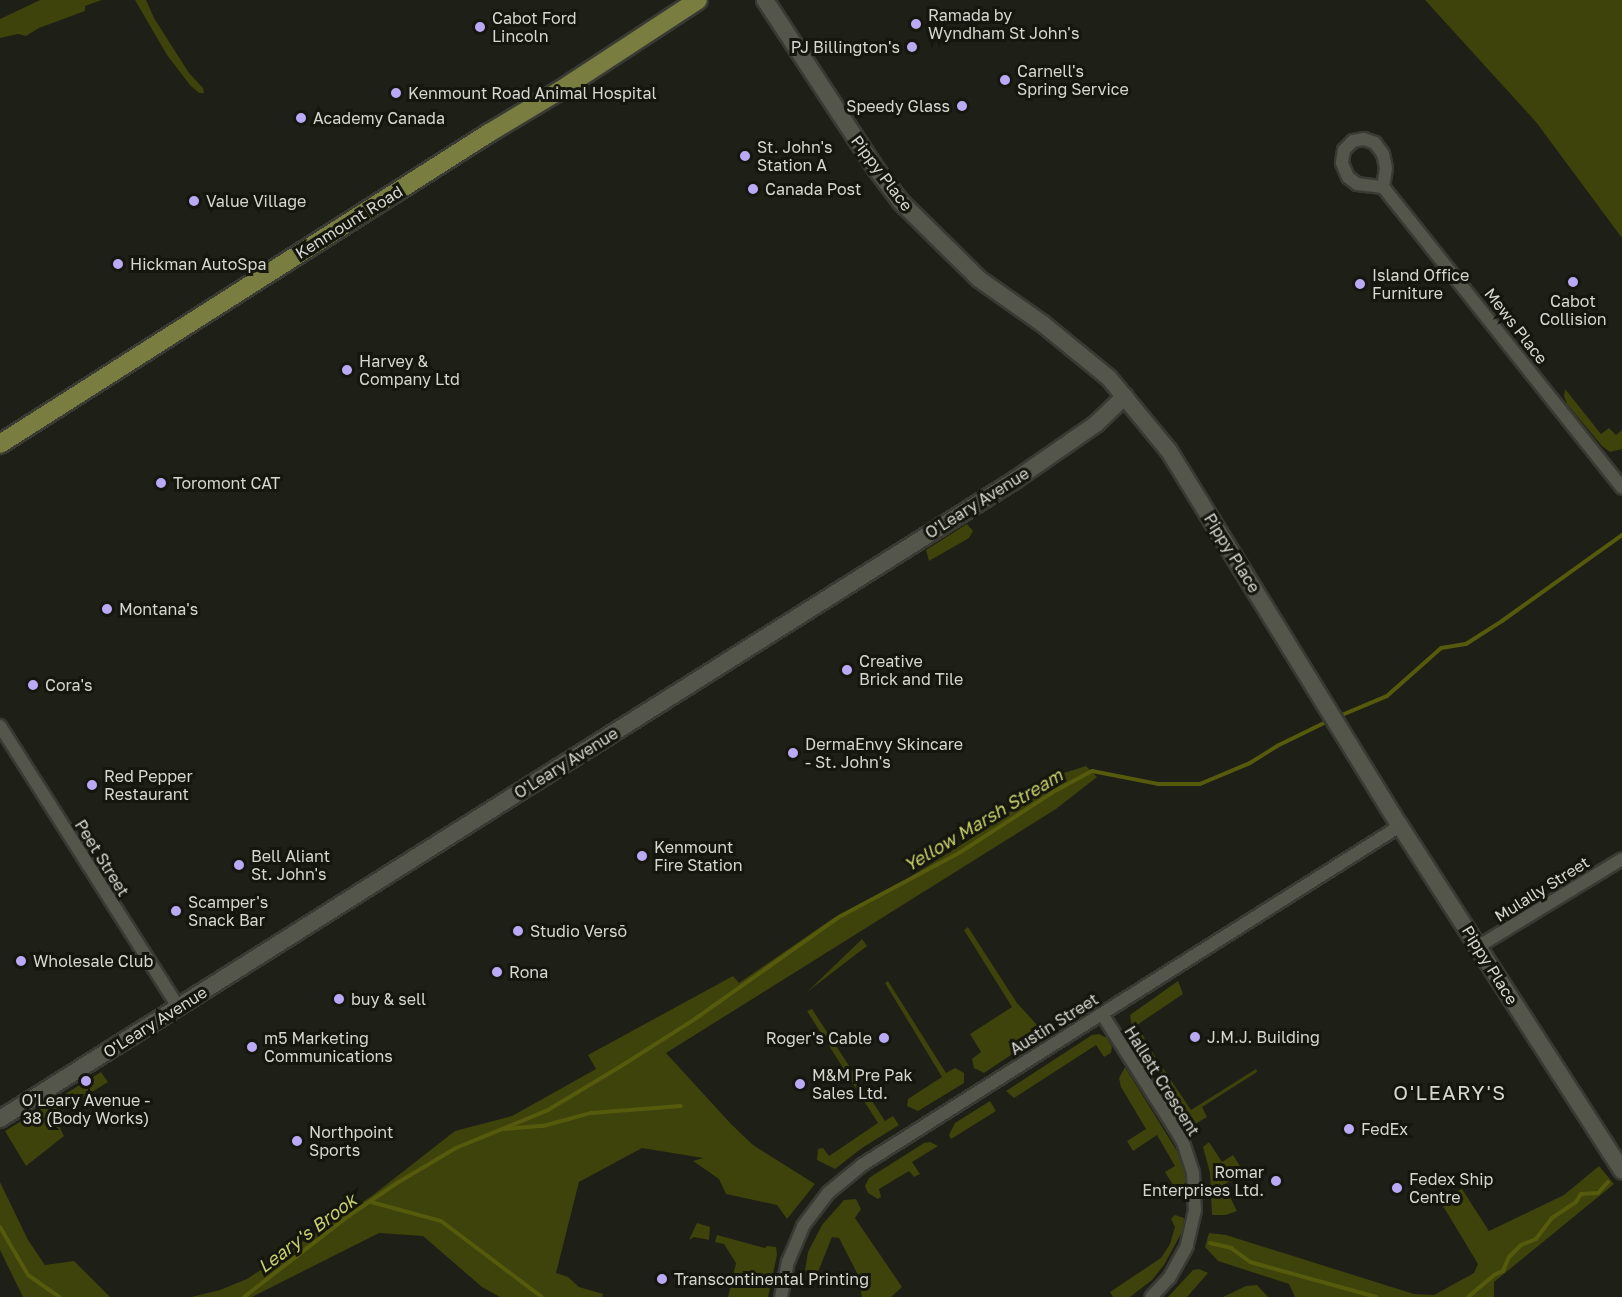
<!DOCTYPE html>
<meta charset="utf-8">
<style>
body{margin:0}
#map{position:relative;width:1622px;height:1297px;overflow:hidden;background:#1e1f16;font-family:"Golos Text",sans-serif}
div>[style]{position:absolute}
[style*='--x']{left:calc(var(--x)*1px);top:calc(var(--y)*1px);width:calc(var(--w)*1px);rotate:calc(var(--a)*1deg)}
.green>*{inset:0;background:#3e420b}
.stream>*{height:4px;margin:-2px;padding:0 2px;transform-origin:2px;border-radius:2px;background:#555a0c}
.roads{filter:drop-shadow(2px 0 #393a34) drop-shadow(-2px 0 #393a34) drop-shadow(0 2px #393a34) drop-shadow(0 -2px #393a34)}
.street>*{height:12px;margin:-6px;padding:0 6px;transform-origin:6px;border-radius:6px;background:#54564b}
.secondary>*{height:16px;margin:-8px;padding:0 8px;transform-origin:8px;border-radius:8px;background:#54564b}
.primary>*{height:18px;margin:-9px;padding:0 9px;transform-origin:9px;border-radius:9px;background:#797e40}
.dots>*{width:16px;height:16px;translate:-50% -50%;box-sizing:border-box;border:3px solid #15160d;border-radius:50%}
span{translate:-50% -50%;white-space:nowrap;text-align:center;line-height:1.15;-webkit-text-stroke:6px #15160d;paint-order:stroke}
.poi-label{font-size:16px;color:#d6d7d1}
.left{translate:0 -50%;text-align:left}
.right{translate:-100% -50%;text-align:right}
.street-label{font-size:16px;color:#d6d7d1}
.water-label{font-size:18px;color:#c8d16d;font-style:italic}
.quarter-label{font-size:20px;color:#d6d7d1;letter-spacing:1.5px}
</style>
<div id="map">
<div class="green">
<div style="clip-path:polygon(40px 0,102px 0,85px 6px,85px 11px,39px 28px,26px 36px,18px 34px,0 38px,0 19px)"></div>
<div style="clip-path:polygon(135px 0,146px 0,154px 18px,189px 73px,203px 88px,204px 93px,199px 93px,190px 85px,167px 55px)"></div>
<div style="clip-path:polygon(1425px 0,1622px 0,1622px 238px,1536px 122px)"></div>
<div style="clip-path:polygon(1565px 389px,1601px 434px,1609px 428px,1616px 435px,1622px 430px,1622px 449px,1610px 452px,1602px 446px,1567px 404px,1564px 396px)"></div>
<div style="clip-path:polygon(967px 524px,973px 531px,969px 538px,929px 561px,926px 550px)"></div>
<div style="clip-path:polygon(1086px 766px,1097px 777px,1056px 809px,666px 1053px,731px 1124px,753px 1145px,815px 1184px,787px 1219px,777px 1205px,726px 1194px,719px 1179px,693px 1161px,703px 1158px,642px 1148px,579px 1182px,556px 1273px,568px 1277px,579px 1287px,603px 1294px,602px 1297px,500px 1297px,482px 1287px,423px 1236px,379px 1233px,252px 1297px,191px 1297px,220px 1290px,247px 1279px,373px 1195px,455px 1131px,512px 1116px,596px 1069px,588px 1055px,733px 976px,739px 983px,832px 919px,910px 877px,986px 829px,1049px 784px,1051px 777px)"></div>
<div style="clip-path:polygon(968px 927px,1017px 1003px,1037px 1025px,1038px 1033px,1035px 1039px,984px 1073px,974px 1068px,972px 1059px,981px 1052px,970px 1034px,1012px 1007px,964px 930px)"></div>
<div style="clip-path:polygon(862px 939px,867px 946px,807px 992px)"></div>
<div style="clip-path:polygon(888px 981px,946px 1073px,955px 1068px,964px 1073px,964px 1083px,918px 1111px,907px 1106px,908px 1099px,942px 1077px,885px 983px)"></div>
<div style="clip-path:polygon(1178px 981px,1183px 994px,1137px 1025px,1145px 1039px,1140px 1040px,1133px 1034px,1130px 1015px)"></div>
<div style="clip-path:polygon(812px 1009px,885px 1121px,893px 1116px,899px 1125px,862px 1148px,835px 1169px,817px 1160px,818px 1149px,823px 1148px,829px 1156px,878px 1123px,807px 1011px)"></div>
<div style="clip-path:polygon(1092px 1035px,1099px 1034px,1107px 1038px,1112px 1047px,1111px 1053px,1104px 1057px,1096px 1045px,1014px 1098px,1006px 1091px)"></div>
<div style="clip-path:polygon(1152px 1052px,1191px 1110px,1256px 1069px,1257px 1072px,1202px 1107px,1207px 1117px,1195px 1124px,1190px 1121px,1150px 1058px)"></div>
<div style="clip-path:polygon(1125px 1067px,1177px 1151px,1186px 1176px,1185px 1197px,1181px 1198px,1165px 1172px,1175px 1166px,1157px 1135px,1133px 1151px,1127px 1141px,1146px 1129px,1121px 1087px,1119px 1078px)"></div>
<div style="clip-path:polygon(101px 1072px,108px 1082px,68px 1107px,62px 1096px)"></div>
<div style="clip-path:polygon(54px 1101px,68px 1122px,59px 1126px,64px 1136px,26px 1166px,5px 1131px)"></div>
<div style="clip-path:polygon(990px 1101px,996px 1111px,951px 1139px,949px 1135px,955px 1123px)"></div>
<div style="clip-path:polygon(930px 1142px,938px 1146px,912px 1162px,920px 1174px,914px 1177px,909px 1171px,879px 1189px,881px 1197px,878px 1199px,868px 1193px,865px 1186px,869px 1178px,924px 1143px)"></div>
<div style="clip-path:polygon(1209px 1142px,1222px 1162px,1233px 1155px,1243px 1171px,1224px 1185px,1237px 1211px,1226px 1215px,1212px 1215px,1210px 1173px,1203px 1147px)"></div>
<div style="clip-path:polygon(1599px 1166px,1614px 1184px,1494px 1282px,1494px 1297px,1295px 1297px,1289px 1284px,1218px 1261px,1205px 1247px,1209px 1233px,1226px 1235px,1414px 1294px,1434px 1295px,1474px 1273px,1478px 1264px,1440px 1201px,1462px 1189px,1489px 1231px,1564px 1195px)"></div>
<div style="clip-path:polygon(0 1182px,28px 1240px,45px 1265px,74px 1261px,110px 1297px,23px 1297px,0 1250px)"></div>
<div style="clip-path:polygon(856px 1199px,861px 1209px,855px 1218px,902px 1287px,891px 1297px,862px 1297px,857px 1273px,839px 1238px,832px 1237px,816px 1277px,812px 1277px,805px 1270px,808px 1252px,822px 1225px,844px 1200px)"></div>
<div style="clip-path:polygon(1175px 1215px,1184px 1218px,1183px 1230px,1164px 1265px,1152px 1280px,1130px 1297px,1113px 1297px,1110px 1292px,1161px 1258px,1170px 1244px,1175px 1227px,1171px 1219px)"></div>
<div style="clip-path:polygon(697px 1223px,710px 1227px,709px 1240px,694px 1237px,689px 1240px)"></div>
<div style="clip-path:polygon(717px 1235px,765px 1248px,767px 1246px,776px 1247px,777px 1255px,768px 1297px,728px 1297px,736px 1263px,724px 1244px,715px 1242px)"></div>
<div style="clip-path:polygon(1199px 1269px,1208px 1273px,1187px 1297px,1168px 1297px,1193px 1270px)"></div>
<div style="clip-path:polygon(1257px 1285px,1268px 1297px,1223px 1297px,1246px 1286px)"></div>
</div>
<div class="stream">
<div style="--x:1337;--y:717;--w:54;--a:-22.8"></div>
<div style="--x:1387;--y:696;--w:72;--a:-41.6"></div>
<div style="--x:1441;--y:648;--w:25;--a:-9"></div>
<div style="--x:1466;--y:644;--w:43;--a:-32.6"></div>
<div style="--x:1502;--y:621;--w:148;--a:-35.6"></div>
<div style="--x:505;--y:1129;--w:38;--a:-5"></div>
<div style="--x:543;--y:1126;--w:50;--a:-15.2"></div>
<div style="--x:591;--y:1113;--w:90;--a:-4.4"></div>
<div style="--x:371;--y:1202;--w:73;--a:15.2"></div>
<div style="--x:441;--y:1221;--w:126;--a:37"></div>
<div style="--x:0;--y:1227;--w:56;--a:59.7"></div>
<div style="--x:28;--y:1275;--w:39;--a:35"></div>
<div style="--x:1210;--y:1243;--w:22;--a:13"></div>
<div style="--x:1231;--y:1248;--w:24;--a:36"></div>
<div style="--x:1250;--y:1262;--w:131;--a:15.5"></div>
<div style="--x:244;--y:1297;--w:130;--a:-37.8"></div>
<div style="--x:347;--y:1217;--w:60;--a:-34.2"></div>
<div style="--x:397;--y:1183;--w:69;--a:-30.7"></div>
<div style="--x:456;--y:1148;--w:100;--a:-22.4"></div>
<div style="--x:548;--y:1110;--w:82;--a:-31"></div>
<div style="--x:618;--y:1068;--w:91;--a:-32.5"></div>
<div style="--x:695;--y:1019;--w:176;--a:-35.3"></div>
<div style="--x:839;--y:917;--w:136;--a:-28.1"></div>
<div style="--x:959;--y:853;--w:114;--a:-32.9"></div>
<div style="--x:1055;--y:791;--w:42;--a:-28.4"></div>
<div style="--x:1092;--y:771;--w:67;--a:11.1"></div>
<div style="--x:1158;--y:784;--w:42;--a:0"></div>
<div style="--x:1200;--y:784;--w:54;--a:-22.8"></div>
<div style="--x:1250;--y:763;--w:34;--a:-32"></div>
<div style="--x:1279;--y:745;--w:57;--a:-26.1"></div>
<div style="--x:1468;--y:1297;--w:34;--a:-40"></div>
<div style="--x:1494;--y:1275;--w:10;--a:-24"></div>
<div style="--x:1503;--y:1271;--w:15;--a:-67"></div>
<div style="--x:1509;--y:1257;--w:17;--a:-45"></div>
<div style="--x:1521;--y:1245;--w:16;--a:-22"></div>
<div style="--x:1536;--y:1239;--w:26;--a:-53"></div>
<div style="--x:1552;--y:1218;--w:29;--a:-34"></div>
<div style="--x:1576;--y:1202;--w:9;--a:-58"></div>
<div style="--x:1581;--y:1194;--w:17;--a:-3"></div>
<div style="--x:1598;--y:1193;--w:15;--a:-48"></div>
</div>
<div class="roads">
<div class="street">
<div style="--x:1383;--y:187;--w:19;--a:-81"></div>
<div style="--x:1386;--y:168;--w:14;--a:-102"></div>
<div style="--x:1383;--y:154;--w:14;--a:-126"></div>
<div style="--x:1375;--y:143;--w:12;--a:-160"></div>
<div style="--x:1364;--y:139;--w:11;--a:170"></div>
<div style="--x:1353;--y:141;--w:13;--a:135"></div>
<div style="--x:1344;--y:150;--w:13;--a:99"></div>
<div style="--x:1342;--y:163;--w:15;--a:67"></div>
<div style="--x:1348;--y:177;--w:11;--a:38"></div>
<div style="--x:1357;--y:184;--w:26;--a:7"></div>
<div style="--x:1383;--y:187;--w:384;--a:51.5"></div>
<div style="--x:0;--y:726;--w:333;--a:57.6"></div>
<div style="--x:1479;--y:946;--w:167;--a:-31.3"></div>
<div style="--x:1102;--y:1014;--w:134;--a:57.5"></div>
<div style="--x:1174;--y:1127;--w:17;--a:59"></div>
<div style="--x:1183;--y:1142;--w:33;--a:72"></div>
<div style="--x:1193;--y:1173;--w:37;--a:87"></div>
<div style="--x:1195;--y:1210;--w:37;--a:103"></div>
<div style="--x:1187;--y:1246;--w:37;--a:119"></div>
<div style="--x:1169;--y:1278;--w:26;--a:133"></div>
<div style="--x:781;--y:1297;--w:36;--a:-79"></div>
<div style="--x:788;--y:1262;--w:39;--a:-67"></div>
<div style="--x:803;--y:1226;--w:41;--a:-52.9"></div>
<div style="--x:828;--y:1193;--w:44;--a:-39.5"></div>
<div style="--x:862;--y:1165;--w:636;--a:-32.22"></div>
</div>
<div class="secondary">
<div style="--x:765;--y:0;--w:202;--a:56.7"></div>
<div style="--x:876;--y:169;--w:41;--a:52.9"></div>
<div style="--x:901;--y:202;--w:110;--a:44.6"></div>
<div style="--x:979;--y:279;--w:78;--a:35.1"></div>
<div style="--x:1043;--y:324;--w:85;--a:39.3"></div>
<div style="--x:1109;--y:378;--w:94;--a:50.6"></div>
<div style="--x:1169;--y:451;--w:440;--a:58.4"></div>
<div style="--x:1400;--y:826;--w:410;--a:57.2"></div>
<div style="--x:0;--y:1119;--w:1199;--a:-32.19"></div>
<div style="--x:1015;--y:480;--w:98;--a:-34.7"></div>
<div style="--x:1096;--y:424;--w:40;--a:-44"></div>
</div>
<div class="primary">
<div style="--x:0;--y:444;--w:580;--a:-32.46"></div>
<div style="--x:489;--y:133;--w:82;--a:-31"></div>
<div style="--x:559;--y:91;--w:166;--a:-33.2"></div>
</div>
</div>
<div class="dots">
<div style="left:916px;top:24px;background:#baaaf6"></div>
<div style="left:480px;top:27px;background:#baaaf6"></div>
<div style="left:912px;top:47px;background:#baaaf6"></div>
<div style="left:1005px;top:80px;background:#baaaf6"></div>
<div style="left:396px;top:93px;background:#baaaf6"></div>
<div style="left:962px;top:106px;background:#baaaf6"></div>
<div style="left:301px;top:118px;background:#baaaf6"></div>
<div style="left:745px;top:156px;background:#baaaf6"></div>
<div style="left:753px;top:189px;background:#baaaf6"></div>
<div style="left:194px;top:201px;background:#baaaf6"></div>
<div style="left:118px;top:264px;background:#baaaf6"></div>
<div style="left:1573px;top:282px;background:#baaaf6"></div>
<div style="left:1360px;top:284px;background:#baaaf6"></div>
<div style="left:347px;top:370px;background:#baaaf6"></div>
<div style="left:161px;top:483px;background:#baaaf6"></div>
<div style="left:107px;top:609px;background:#baaaf6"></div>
<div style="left:847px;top:670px;background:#baaaf6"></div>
<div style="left:33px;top:685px;background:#baaaf6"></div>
<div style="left:793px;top:753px;background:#baaaf6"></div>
<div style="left:92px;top:785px;background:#baaaf6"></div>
<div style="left:642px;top:856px;background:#baaaf6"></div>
<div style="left:239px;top:865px;background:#baaaf6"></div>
<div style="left:176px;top:911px;background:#baaaf6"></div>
<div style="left:518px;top:931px;background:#baaaf6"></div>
<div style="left:21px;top:961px;background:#baaaf6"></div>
<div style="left:497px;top:972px;background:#baaaf6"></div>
<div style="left:339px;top:999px;background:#baaaf6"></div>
<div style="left:1195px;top:1037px;background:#baaaf6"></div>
<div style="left:884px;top:1038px;background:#baaaf6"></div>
<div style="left:252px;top:1047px;background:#baaaf6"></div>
<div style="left:86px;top:1081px;background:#baaaf6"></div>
<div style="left:800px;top:1084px;background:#baaaf6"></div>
<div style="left:1349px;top:1129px;background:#baaaf6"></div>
<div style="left:297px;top:1141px;background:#baaaf6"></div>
<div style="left:1276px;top:1181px;background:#baaaf6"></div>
<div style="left:1397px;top:1188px;background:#baaaf6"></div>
<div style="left:662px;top:1279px;background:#baaaf6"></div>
</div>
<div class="poi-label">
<span class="left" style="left:928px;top:24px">Ramada by<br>Wyndham St John's</span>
<span class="left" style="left:492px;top:27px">Cabot Ford<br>Lincoln</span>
<span class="right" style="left:900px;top:47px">PJ Billington's</span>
<span class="left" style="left:1017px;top:80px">Carnell's<br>Spring Service</span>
<span class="left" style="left:408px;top:93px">Kenmount Road Animal Hospital</span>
<span class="right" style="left:950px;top:106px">Speedy Glass</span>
<span class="left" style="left:313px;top:118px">Academy Canada</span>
<span class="left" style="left:757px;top:156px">St. John's<br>Station A</span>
<span class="left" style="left:765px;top:189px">Canada Post</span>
<span class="left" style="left:206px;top:201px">Value Village</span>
<span class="left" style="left:130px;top:264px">Hickman AutoSpa</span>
<span class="left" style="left:1372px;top:284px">Island Office<br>Furniture</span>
<span style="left:1573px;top:310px">Cabot<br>Collision</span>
<span class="left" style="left:359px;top:370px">Harvey &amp;<br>Company Ltd</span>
<span class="left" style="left:173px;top:483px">Toromont CAT</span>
<span class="left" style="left:119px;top:609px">Montana's</span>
<span class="left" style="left:859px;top:670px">Creative<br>Brick and Tile</span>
<span class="left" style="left:45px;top:685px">Cora's</span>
<span class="left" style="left:805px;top:753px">DermaEnvy Skincare<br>- St. John's</span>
<span class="left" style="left:104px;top:785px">Red Pepper<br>Restaurant</span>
<span class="left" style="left:654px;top:856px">Kenmount<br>Fire Station</span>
<span class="left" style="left:251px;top:865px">Bell Aliant<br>St. John's</span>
<span class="left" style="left:188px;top:911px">Scamper's<br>Snack Bar</span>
<span class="left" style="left:530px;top:931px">Studio Versō</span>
<span class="left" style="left:33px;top:961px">Wholesale Club</span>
<span class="left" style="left:509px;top:972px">Rona</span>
<span class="left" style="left:351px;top:999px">buy &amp; sell</span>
<span class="left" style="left:1207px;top:1037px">J.M.J. Building</span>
<span class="left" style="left:264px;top:1047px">m5 Marketing<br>Communications</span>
<span class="right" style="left:872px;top:1038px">Roger's Cable</span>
<span class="left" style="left:812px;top:1084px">M&amp;M Pre Pak<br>Sales Ltd.</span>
<span style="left:86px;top:1109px">O'Leary Avenue -<br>38 (Body Works)</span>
<span class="left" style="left:1361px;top:1129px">FedEx</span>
<span class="left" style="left:309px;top:1141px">Northpoint<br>Sports</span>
<span class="right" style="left:1264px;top:1181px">Romar<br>Enterprises Ltd.</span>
<span class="left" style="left:1409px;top:1188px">Fedex Ship<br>Centre</span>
<span class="left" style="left:674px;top:1279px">Transcontinental Printing</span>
</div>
<div class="street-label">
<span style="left:882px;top:173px;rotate:53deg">Pippy Place</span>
<span style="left:349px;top:222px;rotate:-32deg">Kenmount Road</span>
<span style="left:1516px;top:326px;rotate:52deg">Mews Place</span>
<span style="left:977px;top:503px;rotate:-32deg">O'Leary Avenue</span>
<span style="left:1232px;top:553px;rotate:58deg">Pippy Place</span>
<span style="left:566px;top:763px;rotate:-32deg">O'Leary Avenue</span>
<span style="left:102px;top:858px;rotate:58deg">Peet Street</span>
<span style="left:1542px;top:889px;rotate:-32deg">Mulally Street</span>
<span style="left:1490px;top:965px;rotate:58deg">Pippy Place</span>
<span style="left:155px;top:1022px;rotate:-32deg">O'Leary Avenue</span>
<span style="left:1054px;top:1024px;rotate:-32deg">Austin Street</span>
<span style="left:1162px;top:1081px;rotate:58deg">Hallett Crescent</span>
</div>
<div class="water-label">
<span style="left:983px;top:820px;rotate:-31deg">Yellow Marsh Stream</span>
<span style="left:307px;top:1233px;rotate:-37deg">Leary's Brook</span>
</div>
<div class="quarter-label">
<span style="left:1450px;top:1092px">O'LEARY'S</span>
</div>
</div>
